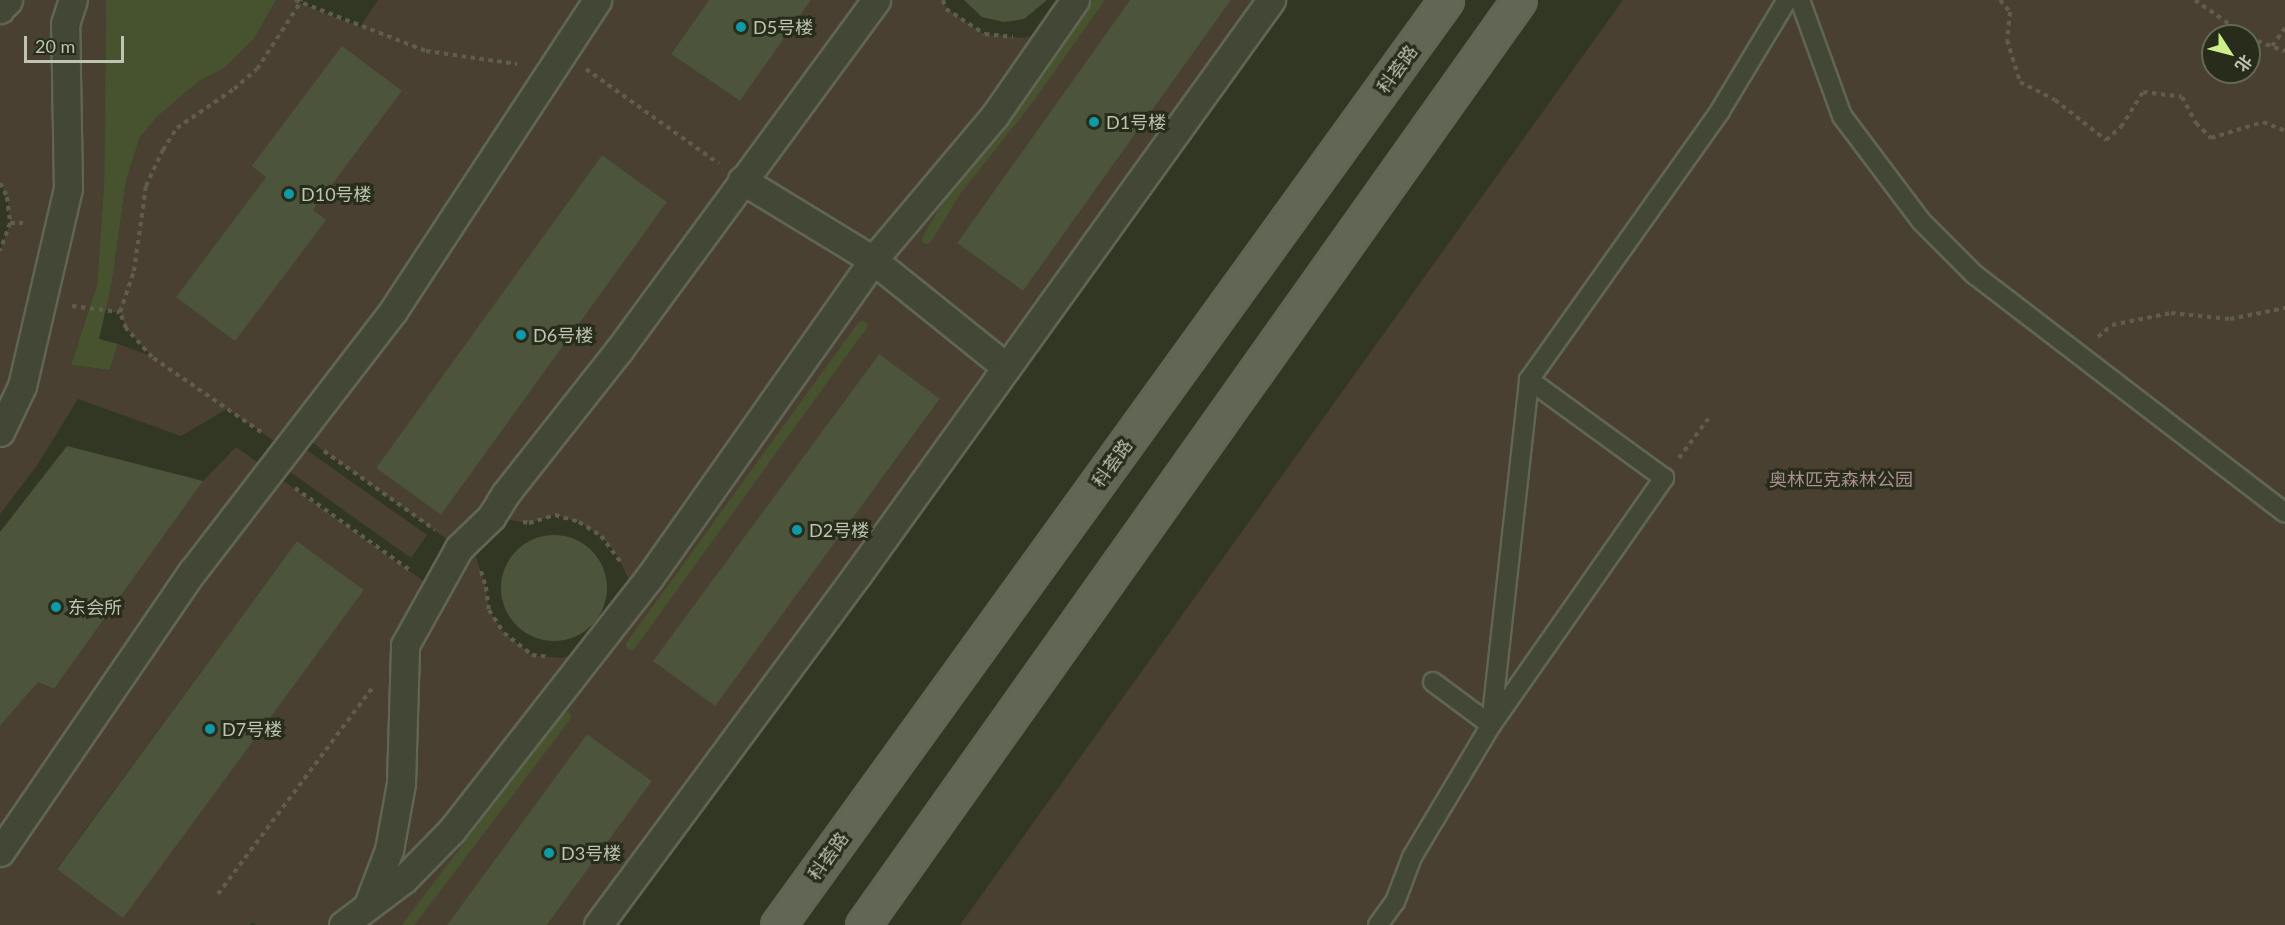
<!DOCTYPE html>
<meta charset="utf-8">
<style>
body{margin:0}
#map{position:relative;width:2285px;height:925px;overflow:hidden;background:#313723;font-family:Lato,"Noto Sans SC",sans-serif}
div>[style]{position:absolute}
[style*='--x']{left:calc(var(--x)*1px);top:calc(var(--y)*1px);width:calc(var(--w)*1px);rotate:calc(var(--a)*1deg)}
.green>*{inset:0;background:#4a4032}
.water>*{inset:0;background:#47522f}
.stream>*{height:10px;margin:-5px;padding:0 5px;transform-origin:5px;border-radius:5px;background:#47522f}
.building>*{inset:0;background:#4d543c}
.round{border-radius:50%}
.path>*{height:4px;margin-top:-2px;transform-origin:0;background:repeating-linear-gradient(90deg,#5f5e4d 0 4.5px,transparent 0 9px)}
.roads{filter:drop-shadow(2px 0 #606554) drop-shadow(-2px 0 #606554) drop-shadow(0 2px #606554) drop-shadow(0 -2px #606554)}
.service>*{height:18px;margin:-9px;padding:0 9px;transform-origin:9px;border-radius:9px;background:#424736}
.pedestrian>*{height:27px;margin:-13.5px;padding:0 13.5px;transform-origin:13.5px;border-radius:13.5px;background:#424736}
.primary>*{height:33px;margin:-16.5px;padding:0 16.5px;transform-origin:16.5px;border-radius:16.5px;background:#616754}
.dots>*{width:16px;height:16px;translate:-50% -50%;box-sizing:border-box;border:3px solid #272c1b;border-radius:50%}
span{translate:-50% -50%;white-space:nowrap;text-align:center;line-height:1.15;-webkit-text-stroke:6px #272c1b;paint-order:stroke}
.poi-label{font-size:18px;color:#bdc4b1}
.left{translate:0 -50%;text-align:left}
.street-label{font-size:18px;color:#bdc4b1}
.park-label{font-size:18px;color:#ad8f91}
.north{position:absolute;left:2201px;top:24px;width:60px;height:60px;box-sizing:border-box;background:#272c1b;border:2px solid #636957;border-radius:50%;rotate:126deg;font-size:16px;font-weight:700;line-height:24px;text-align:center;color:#bdc4b1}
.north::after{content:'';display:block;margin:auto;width:21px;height:27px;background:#ccef8b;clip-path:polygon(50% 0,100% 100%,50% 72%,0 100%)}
.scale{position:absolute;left:24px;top:36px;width:100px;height:27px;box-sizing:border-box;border:3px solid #bdc4b1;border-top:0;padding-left:8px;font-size:18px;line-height:21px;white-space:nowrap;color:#bdc4b1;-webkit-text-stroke:4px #272c1b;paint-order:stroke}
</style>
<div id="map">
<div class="green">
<div style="clip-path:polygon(evenodd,0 0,106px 0,104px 185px,97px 285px,71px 365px,108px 370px,118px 344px,151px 356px,126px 328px,120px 313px,104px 310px,112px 282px,126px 181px,140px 137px,158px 116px,199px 81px,223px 69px,254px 39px,276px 0,302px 0,300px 3px,360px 27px,378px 0,709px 0,671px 54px,740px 101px,811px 0,943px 0,947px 9px,984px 34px,1024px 38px,1055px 29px,1075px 0,1130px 0,957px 243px,1023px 291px,1231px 0,1271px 0,598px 925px,547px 925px,652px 781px,587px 734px,447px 925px,256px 925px,252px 922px,250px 925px,0 925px,0 726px,38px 682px,54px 689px,203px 481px,236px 447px,436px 590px,459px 548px,299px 433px,286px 449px,227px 409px,181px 436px,78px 399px,36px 467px,0 514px,0 250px,10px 223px,7px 197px,0 183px,0 0,402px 91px,313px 210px,176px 297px,266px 177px,402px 91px,0 0,602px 155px,667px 202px,441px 515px,376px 468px,602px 155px,0 0,878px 355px,940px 400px,714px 705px,654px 660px,878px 355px,0 0,555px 515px,579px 522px,601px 536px,617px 555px,629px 580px,626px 607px,592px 649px,561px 658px,532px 655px,504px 633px,489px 610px,486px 587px,470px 539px,491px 517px,529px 523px,555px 515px,0 0,297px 541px,364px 590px,123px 917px,57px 868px,297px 541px)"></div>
<div style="clip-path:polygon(evenodd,1623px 0,2285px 0,2285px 925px,960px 925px,1623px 0,2213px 36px,2249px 36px,2249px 72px,2213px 72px,2213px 36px)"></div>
<div style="clip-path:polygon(301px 446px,427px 535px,411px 558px,286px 469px)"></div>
</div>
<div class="water">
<div style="clip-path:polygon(106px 0,276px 0,254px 39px,223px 69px,199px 81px,158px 116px,140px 137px,126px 181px,112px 282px,99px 339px,118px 344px,109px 370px,71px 365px,97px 285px,104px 185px)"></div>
</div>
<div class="stream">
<div style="--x:927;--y:239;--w:56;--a:-58.9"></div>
<div style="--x:956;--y:191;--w:112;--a:-51.5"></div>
<div style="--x:1026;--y:103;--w:126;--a:-54.7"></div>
<div style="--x:631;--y:645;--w:394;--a:-54.1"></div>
<div style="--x:408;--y:925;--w:261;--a:-52.8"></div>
</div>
<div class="building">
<div style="clip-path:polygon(709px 0,811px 0,740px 101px,671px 54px)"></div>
<div style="clip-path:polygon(964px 0,1047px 0,1024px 19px,1004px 22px,982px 17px)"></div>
<div style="clip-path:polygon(1130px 0,1231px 0,1023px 291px,957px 243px)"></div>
<div style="clip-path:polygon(342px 46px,402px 91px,313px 210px,326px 220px,235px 341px,176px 297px,266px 177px,252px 166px)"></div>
<div style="clip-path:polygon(602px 155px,667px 202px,441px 515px,376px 468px)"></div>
<div style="clip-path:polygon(879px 354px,940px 399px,715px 706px,653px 661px)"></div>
<div style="clip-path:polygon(67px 446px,203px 481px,54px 689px,38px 682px,0 726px,0 532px)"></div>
<div class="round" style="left:501px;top:535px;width:106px;height:106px"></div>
<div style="clip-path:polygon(297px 541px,364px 590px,123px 918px,57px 869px)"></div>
<div style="clip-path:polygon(587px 734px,652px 781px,547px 925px,447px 925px)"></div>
</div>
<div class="path">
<div style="--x:295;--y:0;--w:141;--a:21.3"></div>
<div style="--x:426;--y:51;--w:92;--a:8.1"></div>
<div style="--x:943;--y:0;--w:9;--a:72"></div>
<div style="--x:946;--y:9;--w:46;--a:32.7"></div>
<div style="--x:985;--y:34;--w:28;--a:6"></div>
<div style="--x:2000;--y:0;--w:16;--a:50"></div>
<div style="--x:2010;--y:12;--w:28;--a:96"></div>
<div style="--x:2007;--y:40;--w:44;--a:72.8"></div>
<div style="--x:2020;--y:82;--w:39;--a:27"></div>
<div style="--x:2055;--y:100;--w:65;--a:38.1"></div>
<div style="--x:2106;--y:140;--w:20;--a:-41"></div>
<div style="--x:2121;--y:127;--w:41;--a:-57.8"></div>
<div style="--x:2143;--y:92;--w:39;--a:7"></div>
<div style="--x:2182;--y:97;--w:30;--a:62"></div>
<div style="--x:2196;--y:123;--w:21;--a:45"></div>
<div style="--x:2211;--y:138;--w:54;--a:-17.1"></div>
<div style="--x:2263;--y:122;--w:24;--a:22"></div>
<div style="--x:2195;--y:0;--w:62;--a:35.2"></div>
<div style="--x:2249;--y:38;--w:38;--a:20"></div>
<div style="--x:2272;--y:46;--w:22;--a:-54"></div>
<div style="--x:586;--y:69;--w:163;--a:35.5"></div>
<div style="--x:0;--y:183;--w:16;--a:63"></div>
<div style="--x:7;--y:197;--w:26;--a:83"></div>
<div style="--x:10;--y:223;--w:29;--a:110"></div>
<div style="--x:10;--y:223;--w:18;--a:0"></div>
<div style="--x:72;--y:306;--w:48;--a:7.1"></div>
<div style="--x:2098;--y:337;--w:18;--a:-41"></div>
<div style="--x:2112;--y:325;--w:60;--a:-11.5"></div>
<div style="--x:2171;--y:313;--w:59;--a:5.8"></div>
<div style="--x:2230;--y:319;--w:56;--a:-11.3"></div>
<div style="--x:261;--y:432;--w:132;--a:-145.5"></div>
<div style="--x:152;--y:357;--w:39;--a:-132"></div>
<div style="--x:126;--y:328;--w:17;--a:-111"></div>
<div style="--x:120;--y:312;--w:43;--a:-71.1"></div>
<div style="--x:134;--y:271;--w:86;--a:-82"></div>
<div style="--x:146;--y:186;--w:40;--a:-65"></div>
<div style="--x:163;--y:150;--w:26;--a:-58"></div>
<div style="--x:177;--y:128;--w:69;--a:-34.4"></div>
<div style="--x:234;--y:89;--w:30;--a:-41"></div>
<div style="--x:257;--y:69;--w:82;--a:-56.9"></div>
<div style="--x:324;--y:451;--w:136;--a:35.4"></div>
<div style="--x:1679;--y:458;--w:49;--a:-53.4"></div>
<div style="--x:295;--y:488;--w:143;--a:35.6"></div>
<div style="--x:523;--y:522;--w:6;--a:9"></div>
<div style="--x:529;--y:523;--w:27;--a:-17"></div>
<div style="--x:555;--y:515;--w:25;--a:16"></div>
<div style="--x:579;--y:522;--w:26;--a:32"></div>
<div style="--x:601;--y:536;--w:34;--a:53"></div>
<div style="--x:481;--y:571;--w:17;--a:73"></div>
<div style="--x:486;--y:587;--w:23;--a:83"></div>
<div style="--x:489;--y:610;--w:27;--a:57"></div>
<div style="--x:504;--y:633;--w:36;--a:38"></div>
<div style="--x:532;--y:655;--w:18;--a:6"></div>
<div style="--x:218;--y:894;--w:257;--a:-53.2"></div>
</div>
<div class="roads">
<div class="service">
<div style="--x:1800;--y:0;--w:123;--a:70.1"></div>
<div style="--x:1842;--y:116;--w:131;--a:53"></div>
<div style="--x:1921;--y:221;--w:75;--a:45"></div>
<div style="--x:1974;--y:274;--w:392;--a:37.5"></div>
<div style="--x:1433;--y:682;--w:72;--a:36.6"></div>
<div style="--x:1491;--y:725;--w:302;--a:-55"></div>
<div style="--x:1664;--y:478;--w:167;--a:-144"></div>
<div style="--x:1378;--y:925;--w:29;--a:-54"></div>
<div style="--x:1395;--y:902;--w:48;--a:-69.3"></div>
<div style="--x:1412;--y:857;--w:154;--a:-59.1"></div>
<div style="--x:1491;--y:725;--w:347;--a:-83.7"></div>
<div style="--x:1529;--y:380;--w:330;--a:-54.6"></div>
<div style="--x:1720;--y:111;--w:130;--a:-58.9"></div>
</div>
<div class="pedestrian">
<div style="--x:0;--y:9;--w:12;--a:-48"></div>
<div style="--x:742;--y:180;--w:153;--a:31.4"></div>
<div style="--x:873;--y:260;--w:171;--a:38.8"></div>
<div style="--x:0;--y:432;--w:51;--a:-64.4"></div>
<div style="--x:22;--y:386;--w:203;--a:-76.9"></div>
<div style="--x:68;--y:188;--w:164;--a:-91"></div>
<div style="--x:65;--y:24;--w:25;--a:-72"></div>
<div style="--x:0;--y:852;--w:340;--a:-55.6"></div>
<div style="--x:192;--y:572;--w:329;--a:-52.4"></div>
<div style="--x:393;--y:311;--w:372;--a:-56.7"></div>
<div style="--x:368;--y:905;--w:59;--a:-69.1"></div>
<div style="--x:389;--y:850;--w:68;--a:-79.8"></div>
<div style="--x:401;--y:783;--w:138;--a:-88.3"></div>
<div style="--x:405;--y:645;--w:111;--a:-60.9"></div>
<div style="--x:459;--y:548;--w:45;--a:-44.1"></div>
<div style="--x:491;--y:517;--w:28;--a:-58"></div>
<div style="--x:506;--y:493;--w:182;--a:-51.7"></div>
<div style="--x:619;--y:350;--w:434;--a:-53.7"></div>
<div style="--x:343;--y:925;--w:76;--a:-37"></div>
<div style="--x:404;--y:879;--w:69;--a:-45.6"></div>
<div style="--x:452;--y:830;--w:320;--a:-52"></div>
<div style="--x:649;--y:578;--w:389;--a:-54.8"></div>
<div style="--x:873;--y:260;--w:189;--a:-49.9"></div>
<div style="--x:995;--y:115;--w:140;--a:-55.2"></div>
<div style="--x:598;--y:925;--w:435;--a:-53.5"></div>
<div style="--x:857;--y:575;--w:709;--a:-54.25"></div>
</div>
<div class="primary">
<div style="--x:778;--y:925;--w:1141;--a:-54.16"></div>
<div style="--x:863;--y:925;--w:1134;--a:-54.66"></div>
</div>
</div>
<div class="dots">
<div style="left:741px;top:27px;background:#0f9aa8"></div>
<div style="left:1094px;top:122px;background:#0f9aa8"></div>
<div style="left:289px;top:194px;background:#0f9aa8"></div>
<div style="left:521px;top:335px;background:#0f9aa8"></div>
<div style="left:797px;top:530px;background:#0f9aa8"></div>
<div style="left:56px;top:607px;background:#0f9aa8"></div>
<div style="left:210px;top:729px;background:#0f9aa8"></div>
<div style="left:549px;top:853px;background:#0f9aa8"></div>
</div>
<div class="poi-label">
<span class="left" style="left:753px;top:27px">D5号楼</span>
<span class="left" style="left:1106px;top:122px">D1号楼</span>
<span class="left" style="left:301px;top:194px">D10号楼</span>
<span class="left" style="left:533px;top:335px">D6号楼</span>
<span class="left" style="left:809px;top:530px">D2号楼</span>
<span class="left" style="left:68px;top:607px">东会所</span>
<span class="left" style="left:222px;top:729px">D7号楼</span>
<span class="left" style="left:561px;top:853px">D3号楼</span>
</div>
<div class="street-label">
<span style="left:1397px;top:69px;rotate:-54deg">科荟路</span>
<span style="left:1112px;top:463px;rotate:-54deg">科荟路</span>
<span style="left:828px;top:856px;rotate:-54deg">科荟路</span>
</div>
<div class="park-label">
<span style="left:1841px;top:479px">奥林匹克森林公园</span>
</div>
<div class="north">北</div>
<div class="scale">20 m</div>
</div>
